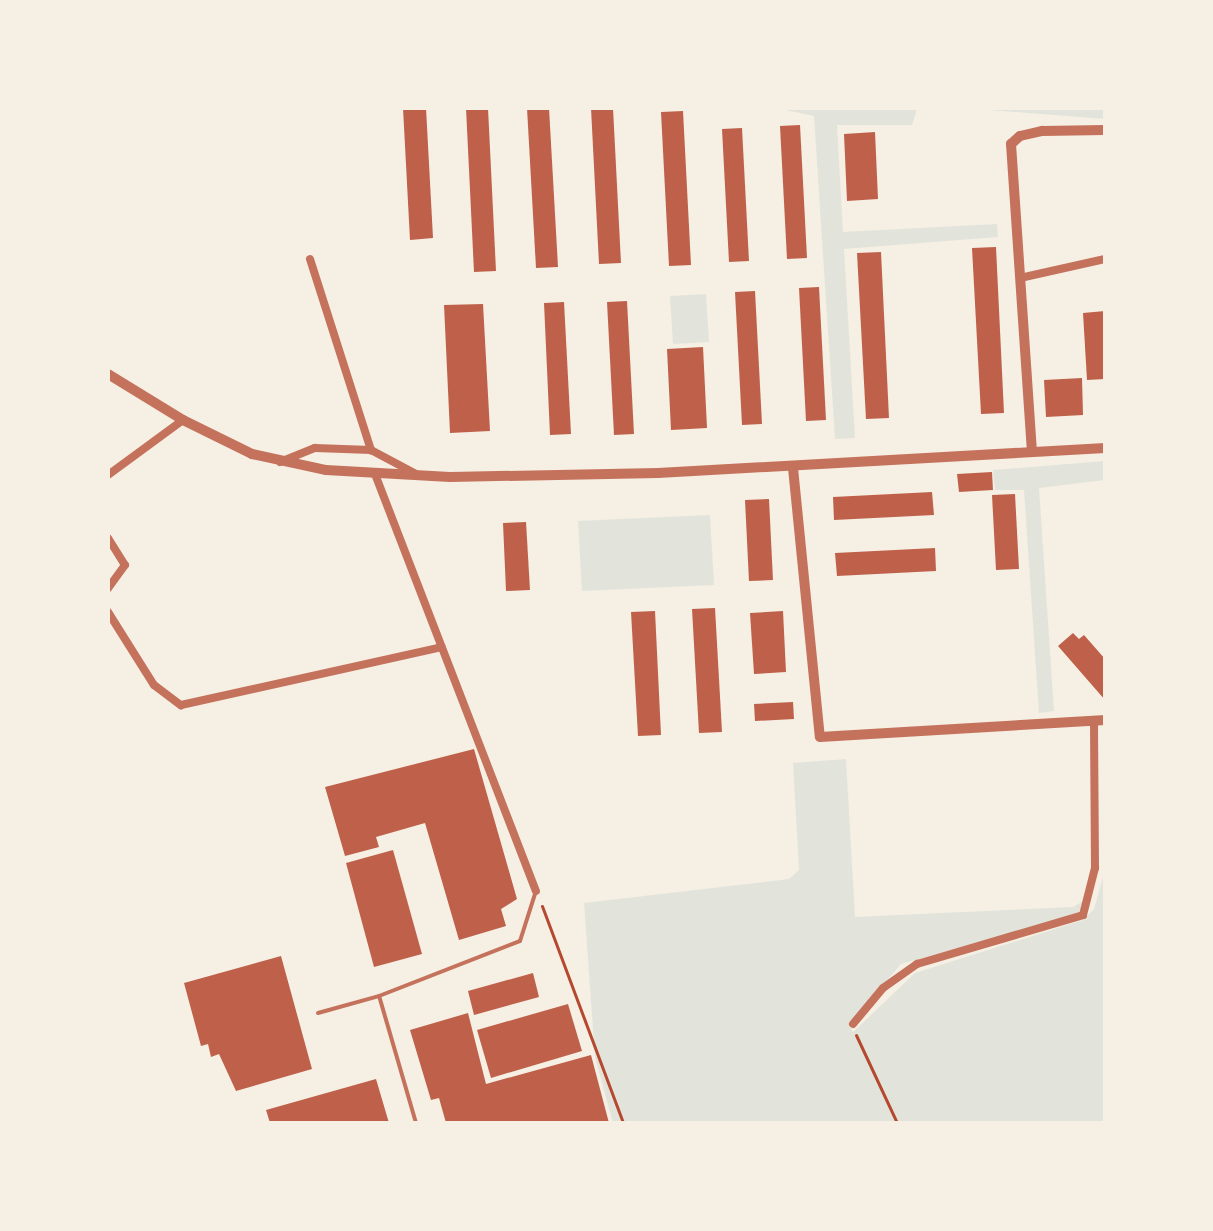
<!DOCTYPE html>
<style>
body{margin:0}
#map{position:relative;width:1213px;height:1231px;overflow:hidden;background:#f6efe4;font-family:Manrope,sans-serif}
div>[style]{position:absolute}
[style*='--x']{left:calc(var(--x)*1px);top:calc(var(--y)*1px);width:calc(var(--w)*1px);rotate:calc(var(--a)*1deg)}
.green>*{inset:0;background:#e2e4dc}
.building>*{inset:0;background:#bf614a}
.path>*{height:3px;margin:-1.5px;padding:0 1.5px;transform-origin:1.5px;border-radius:1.5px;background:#b5482f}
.service>*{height:4px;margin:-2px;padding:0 2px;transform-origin:2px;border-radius:2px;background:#c5725c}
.minor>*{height:8px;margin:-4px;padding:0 4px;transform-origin:4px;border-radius:4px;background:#c5725c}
.tertiary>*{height:10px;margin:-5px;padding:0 5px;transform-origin:5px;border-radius:5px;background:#c5725c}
span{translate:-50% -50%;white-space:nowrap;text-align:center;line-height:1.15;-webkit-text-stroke:6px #f6efe4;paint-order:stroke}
.frame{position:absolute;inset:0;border:110px solid #f6efe4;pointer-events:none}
</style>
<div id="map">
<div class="green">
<div style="clip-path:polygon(776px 108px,917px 109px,912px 125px,837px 125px,843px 232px,997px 224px,998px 237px,844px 249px,855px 438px,835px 439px,814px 116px)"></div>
<div style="clip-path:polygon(1105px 108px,1105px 119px,976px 109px,976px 108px)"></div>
<div style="clip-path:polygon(706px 294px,709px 342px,673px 344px,670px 296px)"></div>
<div style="clip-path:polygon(1105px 461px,1105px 480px,1039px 488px,1054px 711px,1039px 713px,1024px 490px,995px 490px,993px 470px)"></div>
<div style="clip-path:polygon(710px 515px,714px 585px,582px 591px,578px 521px)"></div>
<div style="clip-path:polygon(846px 759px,855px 917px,1073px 907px,1087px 899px,1079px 912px,1060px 919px,901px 964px,849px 1025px,853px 1032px,915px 973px,1083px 920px,1094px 909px,1105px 870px,1105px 1123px,613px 1123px,595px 1057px,584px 903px,789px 879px,799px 870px,793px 763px)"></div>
</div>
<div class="building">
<div style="clip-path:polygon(403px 108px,426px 108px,433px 238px,410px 240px)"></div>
<div style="clip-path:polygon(466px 108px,488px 108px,496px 271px,474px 272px)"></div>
<div style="clip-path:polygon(527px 108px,549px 108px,558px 267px,536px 268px)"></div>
<div style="clip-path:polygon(591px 108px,613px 108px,621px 263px,599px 264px)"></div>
<div style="clip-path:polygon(683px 111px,691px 265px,669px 266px,661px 112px)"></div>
<div style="clip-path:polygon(800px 125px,807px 258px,787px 259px,780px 126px)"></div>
<div style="clip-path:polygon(742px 128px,749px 261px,729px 262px,722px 129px)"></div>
<div style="clip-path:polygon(875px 132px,878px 199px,847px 201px,844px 134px)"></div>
<div style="clip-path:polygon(996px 247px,1004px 413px,981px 414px,972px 248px)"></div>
<div style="clip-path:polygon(881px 252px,889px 418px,866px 419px,857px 253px)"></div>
<div style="clip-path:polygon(819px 287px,826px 420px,806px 421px,799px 288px)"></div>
<div style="clip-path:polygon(755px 291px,762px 424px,742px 425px,735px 292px)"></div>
<div style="clip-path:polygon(627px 301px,634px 434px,614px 435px,607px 302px)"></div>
<div style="clip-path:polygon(564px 302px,571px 434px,550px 435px,544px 303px)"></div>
<div style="clip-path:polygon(483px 304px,490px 431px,450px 433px,444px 305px)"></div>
<div style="clip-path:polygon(1105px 311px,1105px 379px,1087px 380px,1083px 313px)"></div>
<div style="clip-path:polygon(703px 347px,707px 428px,671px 430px,667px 349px)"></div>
<div style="clip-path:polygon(1082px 378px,1083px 415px,1046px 417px,1044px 380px)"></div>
<div style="clip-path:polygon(992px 472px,993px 490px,959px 492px,957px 474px)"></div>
<div style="clip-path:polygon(932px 492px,934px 515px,834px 520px,833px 497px)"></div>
<div style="clip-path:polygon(1015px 494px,1019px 569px,996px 570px,992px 495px)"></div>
<div style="clip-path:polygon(769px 499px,773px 580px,749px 581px,745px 500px)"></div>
<div style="clip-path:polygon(526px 522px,530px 590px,506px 591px,503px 523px)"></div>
<div style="clip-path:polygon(935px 548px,936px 571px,837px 576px,835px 553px)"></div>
<div style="clip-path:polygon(715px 608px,722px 732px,699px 733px,692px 609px)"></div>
<div style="clip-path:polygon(655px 611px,661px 735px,638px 736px,631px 612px)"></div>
<div style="clip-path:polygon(783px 611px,786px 672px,754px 674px,750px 613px)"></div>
<div style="clip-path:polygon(1073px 633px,1079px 639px,1084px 635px,1105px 659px,1105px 700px,1058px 646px)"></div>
<div style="clip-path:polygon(793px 702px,794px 719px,755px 721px,754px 704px)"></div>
<div style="clip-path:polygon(474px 749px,517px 899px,501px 909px,506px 926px,459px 940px,425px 823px,376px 837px,379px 847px,345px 856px,325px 787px)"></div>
<div style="clip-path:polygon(393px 850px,422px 954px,374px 967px,346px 863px)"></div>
<div style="clip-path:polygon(281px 956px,312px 1069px,236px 1091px,219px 1054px,211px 1057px,208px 1044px,201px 1046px,184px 983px)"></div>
<div style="clip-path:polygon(533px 973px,539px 997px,474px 1015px,468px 991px)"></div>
<div style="clip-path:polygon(568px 1004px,582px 1051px,491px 1078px,477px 1030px)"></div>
<div style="clip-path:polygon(468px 1013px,486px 1084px,591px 1055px,609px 1123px,446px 1123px,439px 1098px,431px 1100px,410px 1030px)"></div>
<div style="clip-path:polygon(376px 1079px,389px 1123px,270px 1123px,266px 1110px)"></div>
</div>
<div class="path">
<div style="--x:542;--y:906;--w:232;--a:69.5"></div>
<div style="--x:856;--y:1035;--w:97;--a:65"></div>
</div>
<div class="service">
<div style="--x:318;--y:1013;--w:63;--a:-15.6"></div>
<div style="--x:416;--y:1123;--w:132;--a:-106.2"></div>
<div style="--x:379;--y:996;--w:151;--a:-21.3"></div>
<div style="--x:520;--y:941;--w:52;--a:-72.3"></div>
</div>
<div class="minor">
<div style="--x:310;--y:259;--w:201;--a:72.3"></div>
<div style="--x:371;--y:450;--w:49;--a:28.1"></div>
<div style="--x:1020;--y:278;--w:87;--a:-12.6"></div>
<div style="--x:280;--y:462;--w:38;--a:-22"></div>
<div style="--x:315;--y:448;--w:56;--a:2"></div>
<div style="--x:375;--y:474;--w:447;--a:68.9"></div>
<div style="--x:108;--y:475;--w:93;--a:-36.3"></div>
<div style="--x:108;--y:538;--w:32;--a:58"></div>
<div style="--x:125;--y:565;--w:29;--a:126"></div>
<div style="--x:108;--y:612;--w:86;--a:57.8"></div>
<div style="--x:154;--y:685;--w:34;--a:37"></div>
<div style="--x:181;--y:705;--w:267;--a:-12.5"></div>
<div style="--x:853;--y:1024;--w:47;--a:-50.2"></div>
<div style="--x:883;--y:988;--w:42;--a:-35.2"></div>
<div style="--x:917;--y:964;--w:173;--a:-16.4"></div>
<div style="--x:1083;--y:915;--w:49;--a:-75.7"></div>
<div style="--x:1095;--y:868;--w:147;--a:-90.4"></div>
</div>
<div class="tertiary">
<div style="--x:108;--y:374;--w:88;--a:31.5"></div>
<div style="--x:183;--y:420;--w:77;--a:26.2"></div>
<div style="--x:252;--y:454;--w:76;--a:12.2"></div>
<div style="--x:326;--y:470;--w:124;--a:3.2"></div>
<div style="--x:450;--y:477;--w:208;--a:-1.1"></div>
<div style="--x:658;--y:473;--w:448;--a:-3.2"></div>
<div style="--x:1032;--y:452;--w:309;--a:-93.9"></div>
<div style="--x:1011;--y:144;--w:12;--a:-42"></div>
<div style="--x:1020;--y:136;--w:23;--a:-13"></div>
<div style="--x:1042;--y:131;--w:63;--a:-0.9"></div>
<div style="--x:793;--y:468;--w:270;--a:84.3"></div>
<div style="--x:820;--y:737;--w:286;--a:-3.4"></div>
</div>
<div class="frame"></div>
</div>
